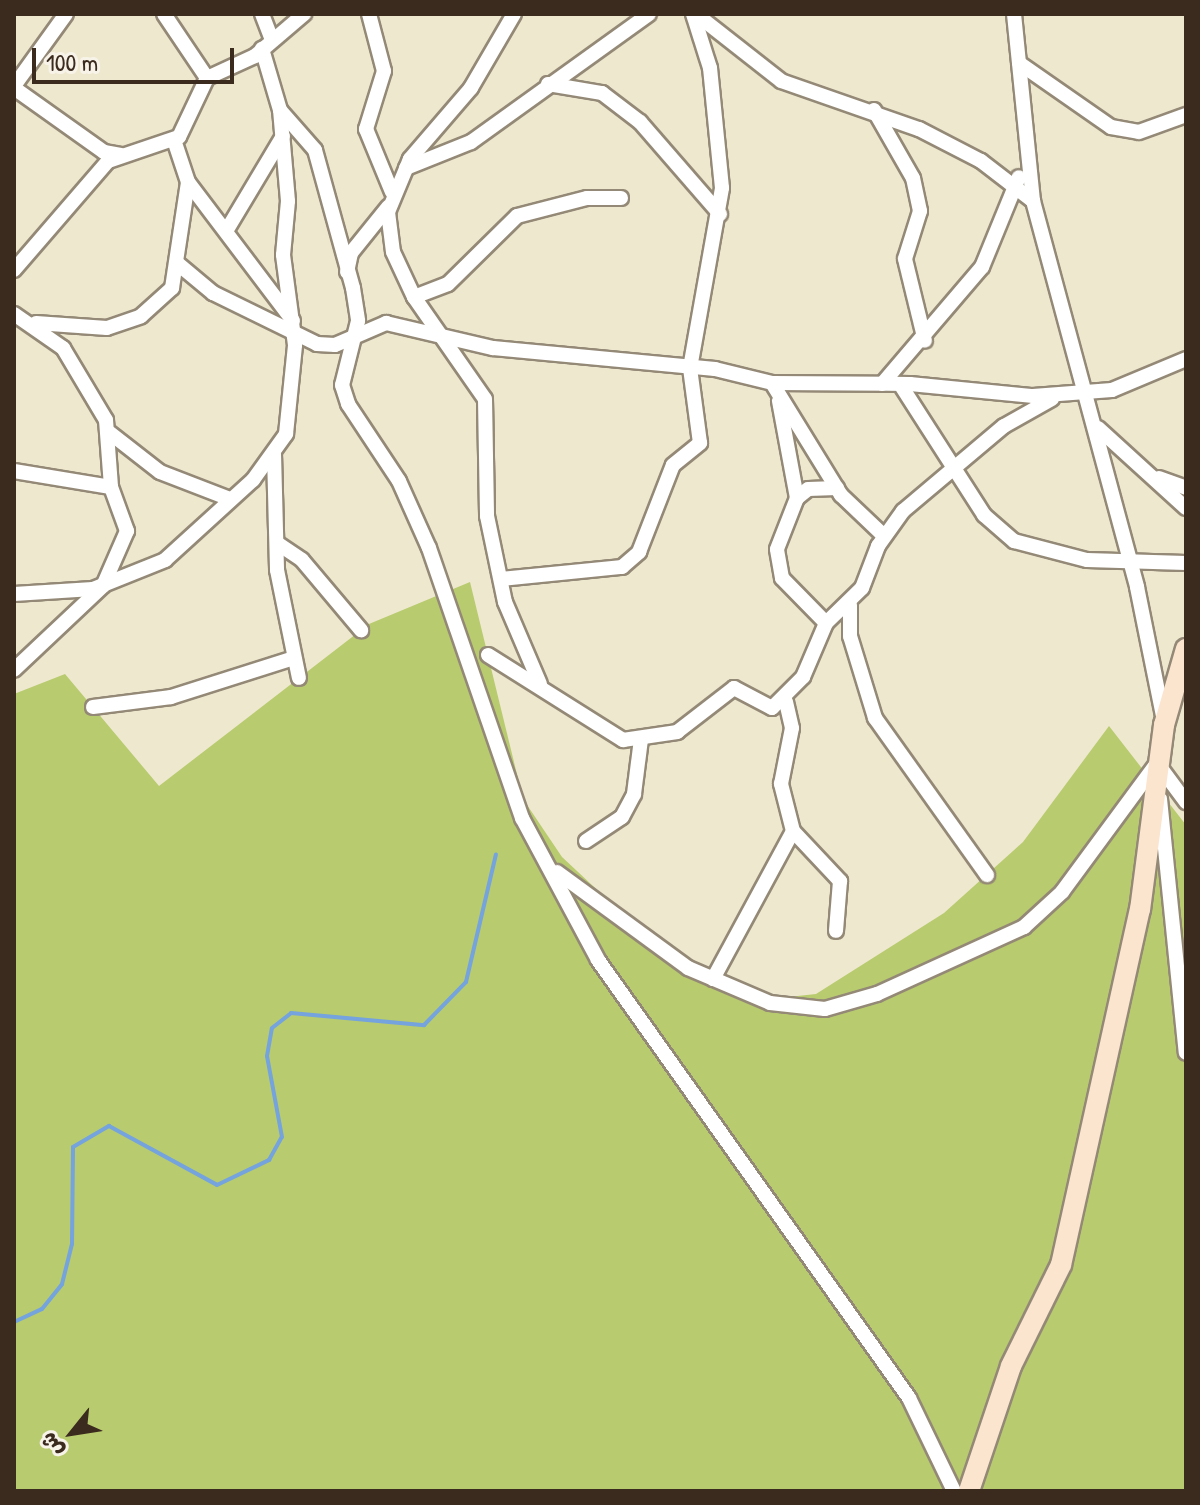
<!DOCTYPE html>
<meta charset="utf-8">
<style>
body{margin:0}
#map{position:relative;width:1200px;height:1505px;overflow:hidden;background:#eee8cf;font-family:"Patrick Hand","Playpen Sans Arabic",sans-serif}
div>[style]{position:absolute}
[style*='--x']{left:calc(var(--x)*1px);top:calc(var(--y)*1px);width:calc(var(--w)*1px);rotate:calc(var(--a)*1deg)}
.green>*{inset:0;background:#b8cb6e}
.stream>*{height:4px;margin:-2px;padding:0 2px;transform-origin:2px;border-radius:2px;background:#74a3de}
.roads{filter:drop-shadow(2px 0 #948976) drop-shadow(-2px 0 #948976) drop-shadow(0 2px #948976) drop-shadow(0 -2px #948976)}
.street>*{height:14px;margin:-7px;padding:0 7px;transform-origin:7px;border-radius:7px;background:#fff}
.secondary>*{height:20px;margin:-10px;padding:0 10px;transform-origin:10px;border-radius:10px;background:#fbe5cf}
span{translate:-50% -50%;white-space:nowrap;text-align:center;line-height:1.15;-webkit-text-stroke:7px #f7f3e8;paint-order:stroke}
.frame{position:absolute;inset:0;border:16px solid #3b2a1e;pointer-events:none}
.north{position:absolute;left:32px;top:1393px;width:80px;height:80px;-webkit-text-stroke:6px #f7f3e8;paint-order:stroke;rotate:240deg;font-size:22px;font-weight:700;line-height:32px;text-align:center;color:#3b2a1e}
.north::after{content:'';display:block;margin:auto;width:28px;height:36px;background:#3b2a1e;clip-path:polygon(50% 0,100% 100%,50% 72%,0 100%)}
.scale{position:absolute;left:32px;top:48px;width:202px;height:36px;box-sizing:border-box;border:4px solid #3b2a1e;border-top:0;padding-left:10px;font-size:24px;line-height:28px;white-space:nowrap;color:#3b2a1e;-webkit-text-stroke:6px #f7f3e8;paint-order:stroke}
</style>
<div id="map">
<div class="green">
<div style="clip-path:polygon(470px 582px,523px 799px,562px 857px,656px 945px,770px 999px,816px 994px,944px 913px,1023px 842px,1109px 726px,1186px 825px,1186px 1491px,14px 1491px,14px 694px,65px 674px,159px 786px,369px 624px)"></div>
</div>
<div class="stream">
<div style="--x:14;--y:1322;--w:31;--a:-25"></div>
<div style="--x:42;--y:1309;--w:32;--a:-51"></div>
<div style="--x:62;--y:1284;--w:41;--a:-76"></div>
<div style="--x:72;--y:1244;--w:97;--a:-89.4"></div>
<div style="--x:73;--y:1147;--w:42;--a:-30.3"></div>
<div style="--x:109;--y:1126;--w:123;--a:28.6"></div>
<div style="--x:217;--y:1185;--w:58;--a:-25.7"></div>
<div style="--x:269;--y:1160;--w:26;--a:-61"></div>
<div style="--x:282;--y:1137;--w:82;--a:-100.5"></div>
<div style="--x:267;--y:1056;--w:28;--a:-80"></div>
<div style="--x:272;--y:1028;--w:24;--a:-38"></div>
<div style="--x:291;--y:1013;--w:134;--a:5.2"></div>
<div style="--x:424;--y:1025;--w:60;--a:-45.7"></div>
<div style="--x:466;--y:982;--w:131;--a:-76.8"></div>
</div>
<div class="roads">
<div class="street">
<div style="--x:164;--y:14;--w:77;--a:56.1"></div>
<div style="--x:262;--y:14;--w:26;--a:69"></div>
<div style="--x:369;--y:14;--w:59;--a:75.3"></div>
<div style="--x:384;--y:71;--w:61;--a:107.2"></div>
<div style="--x:366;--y:129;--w:68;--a:67.6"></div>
<div style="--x:514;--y:14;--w:86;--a:120.2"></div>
<div style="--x:471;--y:88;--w:94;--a:130.7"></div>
<div style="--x:410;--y:159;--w:57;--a:112.5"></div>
<div style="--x:388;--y:212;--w:40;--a:82.9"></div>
<div style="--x:393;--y:252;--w:50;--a:65"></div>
<div style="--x:414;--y:297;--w:124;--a:55.2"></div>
<div style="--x:485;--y:399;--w:117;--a:89"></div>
<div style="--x:487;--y:516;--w:88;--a:78.2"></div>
<div style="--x:505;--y:602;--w:89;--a:66.9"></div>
<div style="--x:696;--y:14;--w:108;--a:38.2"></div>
<div style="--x:781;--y:81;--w:146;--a:19.2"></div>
<div style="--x:919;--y:129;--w:70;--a:27.3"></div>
<div style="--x:981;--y:161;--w:66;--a:37.6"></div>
<div style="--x:1014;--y:14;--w:188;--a:84.2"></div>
<div style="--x:1033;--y:201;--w:400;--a:74.9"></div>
<div style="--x:1137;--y:587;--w:132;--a:78.6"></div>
<div style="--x:1019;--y:63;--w:112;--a:34.8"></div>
<div style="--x:1111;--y:127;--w:28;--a:10"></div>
<div style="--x:1139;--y:132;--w:50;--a:-19.9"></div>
<div style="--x:548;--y:84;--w:55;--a:9.5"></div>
<div style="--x:602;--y:93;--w:48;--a:37.3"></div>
<div style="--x:640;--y:122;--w:122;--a:49"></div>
<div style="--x:14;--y:86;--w:89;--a:-54.2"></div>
<div style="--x:14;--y:88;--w:110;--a:35.4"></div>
<div style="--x:104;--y:152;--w:17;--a:10"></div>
<div style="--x:280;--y:110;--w:53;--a:48.8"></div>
<div style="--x:315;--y:150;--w:143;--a:74.6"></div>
<div style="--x:353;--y:288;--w:33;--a:81"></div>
<div style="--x:358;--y:321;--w:66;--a:104"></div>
<div style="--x:342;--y:385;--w:20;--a:72"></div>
<div style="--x:348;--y:404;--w:92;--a:56.5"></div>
<div style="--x:399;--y:481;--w:73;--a:65.9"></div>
<div style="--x:429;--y:548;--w:286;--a:71"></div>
<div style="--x:522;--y:818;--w:161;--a:61.8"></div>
<div style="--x:598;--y:960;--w:537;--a:54.62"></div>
<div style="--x:909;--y:1398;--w:103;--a:64.2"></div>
<div style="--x:874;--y:110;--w:78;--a:60.2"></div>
<div style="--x:913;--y:178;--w:34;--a:78"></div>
<div style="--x:920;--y:211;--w:50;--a:107.4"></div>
<div style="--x:905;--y:259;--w:84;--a:76.3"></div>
<div style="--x:406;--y:168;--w:70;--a:-21.8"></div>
<div style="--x:471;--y:142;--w:219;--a:-35.7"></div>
<div style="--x:188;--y:182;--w:174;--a:52.9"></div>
<div style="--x:228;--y:228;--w:107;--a:-59.1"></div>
<div style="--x:177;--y:263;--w:47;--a:39.8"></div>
<div style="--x:213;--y:293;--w:116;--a:26.1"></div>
<div style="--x:317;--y:344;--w:18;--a:3"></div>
<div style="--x:335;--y:345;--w:56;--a:-23.3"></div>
<div style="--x:386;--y:323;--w:110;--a:13.2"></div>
<div style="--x:493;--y:348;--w:223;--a:5.4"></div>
<div style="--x:715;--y:369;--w:59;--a:13.8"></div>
<div style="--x:772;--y:383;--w:138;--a:0.4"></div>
<div style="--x:910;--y:384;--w:124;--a:5.6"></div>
<div style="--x:1033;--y:396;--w:79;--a:-4.3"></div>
<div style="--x:1112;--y:390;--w:80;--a:-22.7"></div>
<div style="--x:14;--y:270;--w:144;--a:-49.2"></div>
<div style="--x:108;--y:161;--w:75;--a:-18.7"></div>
<div style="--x:179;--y:137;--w:65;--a:-64.6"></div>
<div style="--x:207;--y:78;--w:53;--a:-24.6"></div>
<div style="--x:255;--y:56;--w:65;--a:-40.6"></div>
<div style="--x:347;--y:272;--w:19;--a:-78"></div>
<div style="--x:351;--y:253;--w:59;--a:-51.2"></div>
<div style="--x:414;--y:297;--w:36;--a:-21"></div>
<div style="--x:448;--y:284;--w:97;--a:-44.6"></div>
<div style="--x:517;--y:216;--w:72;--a:-14.4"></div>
<div style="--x:587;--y:198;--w:34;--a:0"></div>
<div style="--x:14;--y:314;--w:60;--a:34.8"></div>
<div style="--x:63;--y:348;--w:84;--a:59.2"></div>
<div style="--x:106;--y:420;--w:67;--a:85.7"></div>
<div style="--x:111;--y:487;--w:47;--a:70"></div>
<div style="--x:127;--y:531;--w:60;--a:113.6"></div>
<div style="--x:103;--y:586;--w:122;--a:136.7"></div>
<div style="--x:36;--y:323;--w:71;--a:4"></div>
<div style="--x:107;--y:328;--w:36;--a:-19"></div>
<div style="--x:141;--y:316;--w:42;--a:-42.1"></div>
<div style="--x:172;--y:288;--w:107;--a:-81.4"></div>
<div style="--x:188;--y:182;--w:44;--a:-108.4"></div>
<div style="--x:772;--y:383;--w:132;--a:58.4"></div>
<div style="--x:841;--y:495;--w:59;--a:43.6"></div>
<div style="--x:882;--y:384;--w:154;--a:-49.5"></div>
<div style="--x:982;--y:267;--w:97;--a:-67.7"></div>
<div style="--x:900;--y:384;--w:156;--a:57.3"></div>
<div style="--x:984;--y:515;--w:40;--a:41"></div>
<div style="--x:1014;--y:541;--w:75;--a:14.6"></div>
<div style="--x:1087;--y:560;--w:99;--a:1.7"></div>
<div style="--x:779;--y:401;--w:99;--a:79.5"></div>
<div style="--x:1098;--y:428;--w:119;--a:42.3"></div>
<div style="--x:110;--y:433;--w:63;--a:38"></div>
<div style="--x:160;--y:472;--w:75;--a:21.1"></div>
<div style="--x:274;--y:454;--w:116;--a:88.5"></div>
<div style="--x:277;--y:570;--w:110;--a:78.5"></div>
<div style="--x:14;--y:471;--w:98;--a:9.4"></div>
<div style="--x:1159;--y:478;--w:29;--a:20"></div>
<div style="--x:277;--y:543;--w:30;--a:34"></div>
<div style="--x:302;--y:560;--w:92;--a:49.9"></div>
<div style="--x:501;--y:579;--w:122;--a:-5.7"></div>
<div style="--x:622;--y:567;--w:23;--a:-41"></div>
<div style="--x:639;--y:552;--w:93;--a:-68.7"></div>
<div style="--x:673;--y:465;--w:35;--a:-39"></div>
<div style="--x:700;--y:443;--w:76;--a:-97.6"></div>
<div style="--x:690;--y:368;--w:183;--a:-79.9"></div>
<div style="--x:722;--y:188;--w:121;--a:-95.7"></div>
<div style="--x:710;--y:68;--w:57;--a:-107.5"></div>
<div style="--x:14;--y:594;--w:79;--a:-3.6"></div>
<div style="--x:93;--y:589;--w:78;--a:-21.9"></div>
<div style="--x:165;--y:560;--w:119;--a:-42.3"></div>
<div style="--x:253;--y:480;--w:57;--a:-54.3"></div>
<div style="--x:286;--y:434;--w:89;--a:-84.2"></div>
<div style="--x:295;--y:345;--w:91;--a:-97.6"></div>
<div style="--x:283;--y:255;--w:54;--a:-84.7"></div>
<div style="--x:288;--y:201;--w:91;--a:-95"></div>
<div style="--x:280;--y:110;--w:64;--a:-106.4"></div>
<div style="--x:850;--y:605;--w:31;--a:90"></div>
<div style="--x:850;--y:636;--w:86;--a:73"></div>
<div style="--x:875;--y:718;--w:193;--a:54.5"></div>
<div style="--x:826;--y:623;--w:63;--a:-134.4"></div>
<div style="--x:782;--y:578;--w:29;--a:-100"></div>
<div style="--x:777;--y:549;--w:55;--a:-68.6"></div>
<div style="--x:797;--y:498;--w:14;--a:-39"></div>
<div style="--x:808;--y:489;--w:29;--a:-2"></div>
<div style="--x:488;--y:655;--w:160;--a:32.2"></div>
<div style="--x:623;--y:740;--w:55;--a:-8.4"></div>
<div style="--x:677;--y:732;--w:72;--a:-37.7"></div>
<div style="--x:734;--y:688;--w:43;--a:27.8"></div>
<div style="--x:772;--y:708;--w:44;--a:-45"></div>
<div style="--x:803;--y:677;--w:59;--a:-66.9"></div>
<div style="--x:826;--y:623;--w:50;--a:-44.2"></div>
<div style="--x:862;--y:588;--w:45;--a:-69.1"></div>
<div style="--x:878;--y:546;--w:43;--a:-54.5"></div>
<div style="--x:903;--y:511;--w:132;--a:-40.1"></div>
<div style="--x:1004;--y:426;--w:55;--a:-29.4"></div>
<div style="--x:93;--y:707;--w:79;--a:-7.3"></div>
<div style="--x:171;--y:697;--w:129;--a:-17.6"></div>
<div style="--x:1160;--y:767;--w:44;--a:53.4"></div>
<div style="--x:1160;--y:799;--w:255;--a:84.2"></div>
<div style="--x:793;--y:831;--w:69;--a:46.8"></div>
<div style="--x:840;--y:881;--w:50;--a:94.6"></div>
<div style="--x:586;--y:841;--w:43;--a:-33.7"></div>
<div style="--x:622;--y:817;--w:26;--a:-62"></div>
<div style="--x:634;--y:794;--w:55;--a:-82.7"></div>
<div style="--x:557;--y:872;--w:162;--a:36.2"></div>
<div style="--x:688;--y:968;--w:89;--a:23.1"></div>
<div style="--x:770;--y:1003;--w:55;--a:6.2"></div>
<div style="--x:825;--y:1009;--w:54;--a:-16.1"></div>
<div style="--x:877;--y:994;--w:162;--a:-24.5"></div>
<div style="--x:1024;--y:927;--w:52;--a:-42.6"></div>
<div style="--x:1062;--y:892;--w:160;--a:-53.6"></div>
<div style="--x:713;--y:979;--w:168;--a:-61.6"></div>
<div style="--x:793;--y:831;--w:49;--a:-104.3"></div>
<div style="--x:781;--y:784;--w:57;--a:-78.9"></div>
<div style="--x:792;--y:728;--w:27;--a:-103"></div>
</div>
<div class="secondary">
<div style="--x:969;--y:1491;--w:132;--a:-71.4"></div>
<div style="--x:1011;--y:1366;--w:113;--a:-63.7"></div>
<div style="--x:1061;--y:1265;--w:364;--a:-77.5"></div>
<div style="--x:1140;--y:910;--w:187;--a:-82.6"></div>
<div style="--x:1164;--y:725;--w:79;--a:-73.9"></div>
</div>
</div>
<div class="frame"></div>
<div class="north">ش</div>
<div class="scale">100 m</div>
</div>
